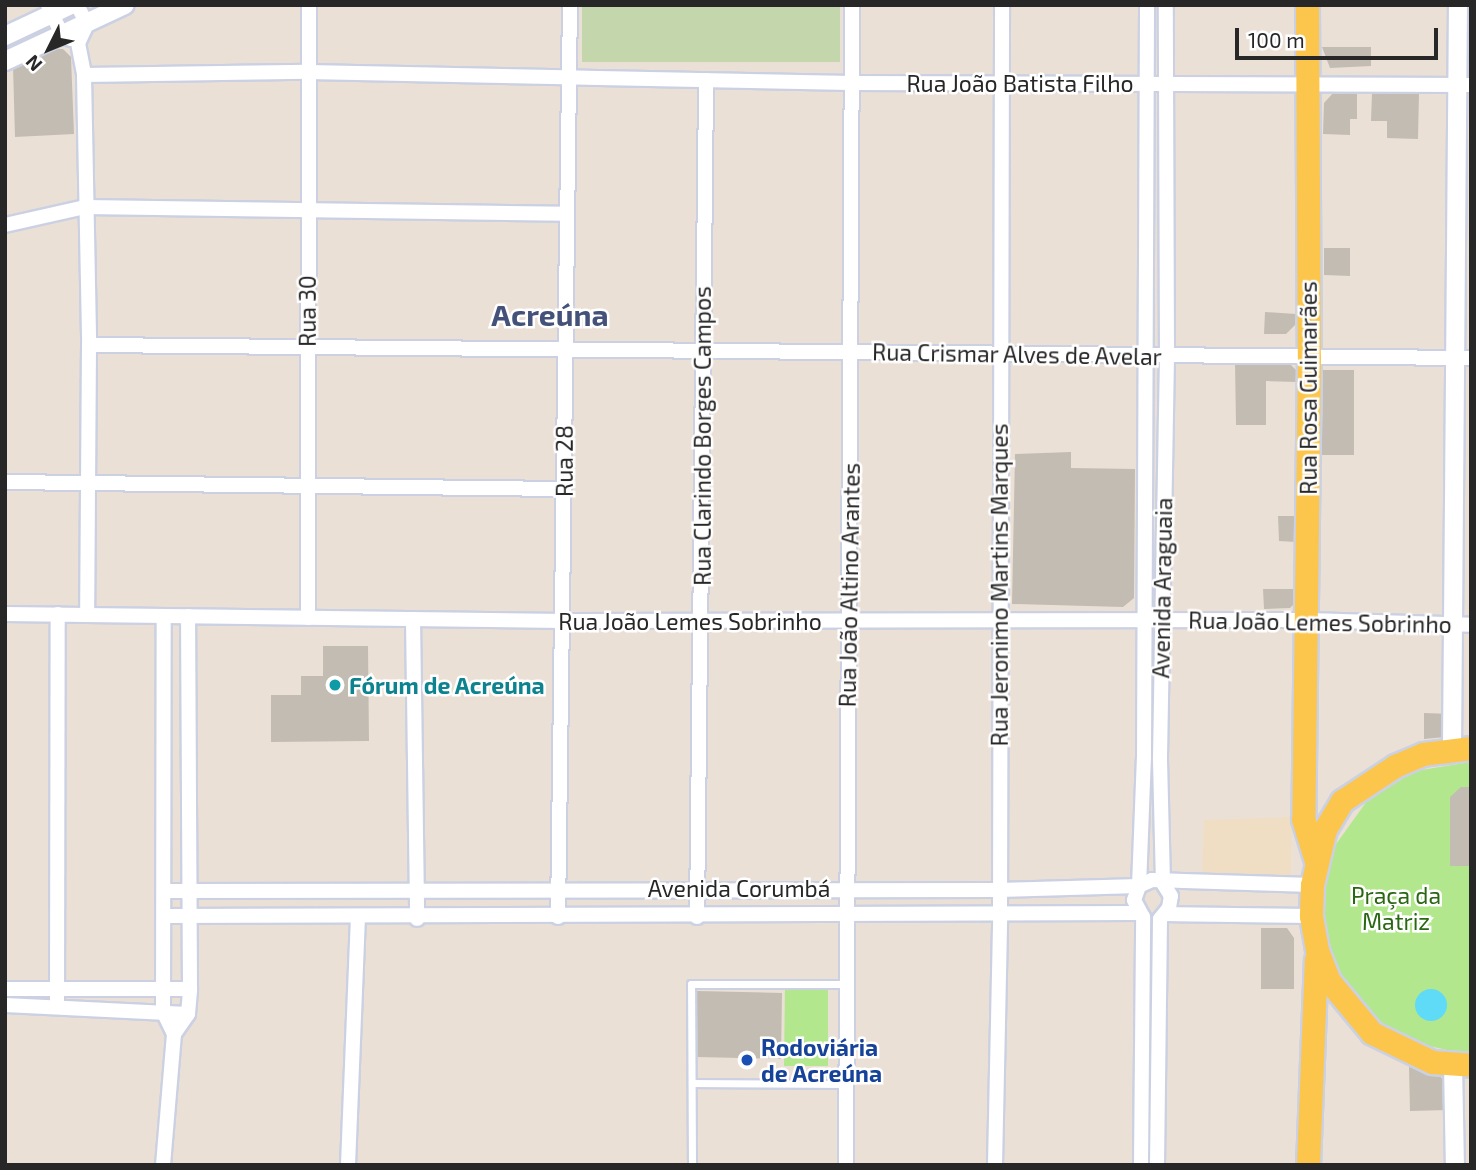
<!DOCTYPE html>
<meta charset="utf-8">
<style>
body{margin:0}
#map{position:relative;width:1476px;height:1170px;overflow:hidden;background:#ebe0d6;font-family:"Exo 2",sans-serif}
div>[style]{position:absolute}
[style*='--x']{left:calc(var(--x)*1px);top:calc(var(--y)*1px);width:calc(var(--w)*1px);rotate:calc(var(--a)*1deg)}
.education>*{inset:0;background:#efdec3}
.green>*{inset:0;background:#b2e78d}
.cemetery>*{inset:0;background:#c3d6ac}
.water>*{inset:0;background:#5fdaf7}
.round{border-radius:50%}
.building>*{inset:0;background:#c2bcb3}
.roads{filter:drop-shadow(2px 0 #cbd1e2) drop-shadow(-2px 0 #cbd1e2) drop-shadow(0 2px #cbd1e2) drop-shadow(0 -2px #cbd1e2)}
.service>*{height:7px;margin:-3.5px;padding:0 3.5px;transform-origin:3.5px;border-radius:3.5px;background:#fff}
.minor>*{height:14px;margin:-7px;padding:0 7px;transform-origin:7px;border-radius:7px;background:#fff}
.tertiary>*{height:18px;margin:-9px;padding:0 9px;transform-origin:9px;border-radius:9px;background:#fff}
.primary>*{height:23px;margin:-11.5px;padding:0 11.5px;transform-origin:11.5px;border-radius:11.5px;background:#fbc64b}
.dots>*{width:19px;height:19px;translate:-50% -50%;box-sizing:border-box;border:4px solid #fff;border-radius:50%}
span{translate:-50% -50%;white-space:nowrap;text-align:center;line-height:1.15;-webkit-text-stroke:5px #fff;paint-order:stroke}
.street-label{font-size:23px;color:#272727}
.culture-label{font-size:23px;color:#0d838f;font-weight:700}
.left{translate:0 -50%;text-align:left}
.park-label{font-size:23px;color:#2a6713}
.transit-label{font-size:23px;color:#164399;font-weight:700}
.district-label{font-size:30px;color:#44527a;font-weight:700}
.frame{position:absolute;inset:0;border:7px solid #272727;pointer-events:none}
.north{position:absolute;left:14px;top:14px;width:70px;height:70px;-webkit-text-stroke:5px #fff;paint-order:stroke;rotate:227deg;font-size:19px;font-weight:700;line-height:28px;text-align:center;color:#272727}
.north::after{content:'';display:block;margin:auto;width:24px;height:32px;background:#272727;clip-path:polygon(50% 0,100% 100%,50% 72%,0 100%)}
.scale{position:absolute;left:1235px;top:28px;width:203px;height:32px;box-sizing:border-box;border:4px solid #272727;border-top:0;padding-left:9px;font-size:21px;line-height:24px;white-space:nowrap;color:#272727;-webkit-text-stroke:5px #fff;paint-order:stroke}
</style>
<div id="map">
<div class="education">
<div style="clip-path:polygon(1292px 817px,1291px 875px,1202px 875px,1204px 820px)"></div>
</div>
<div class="green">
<div style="clip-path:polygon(1471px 762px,1471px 1054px,1464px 1054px,1408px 1041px,1361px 1008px,1331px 959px,1321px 903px,1334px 847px,1367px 801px,1415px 771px)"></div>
<div style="clip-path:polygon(785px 985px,828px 985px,828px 1066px,784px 1066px)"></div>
</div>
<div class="cemetery">
<div style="clip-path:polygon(582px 5px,840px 5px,840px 62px,582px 62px)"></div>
</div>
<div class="water">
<div class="round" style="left:1415px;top:989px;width:32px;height:32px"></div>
</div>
<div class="building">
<div style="clip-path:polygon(1322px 47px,1371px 47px,1371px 66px,1330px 68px)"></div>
<div style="clip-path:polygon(48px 49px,63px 49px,71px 57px,74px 134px,15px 137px,13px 66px)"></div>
<div style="clip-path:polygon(1357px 91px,1357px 119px,1350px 119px,1350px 135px,1323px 134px,1324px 103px,1334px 92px)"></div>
<div style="clip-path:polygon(1372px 93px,1419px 93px,1418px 139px,1387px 138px,1387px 121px,1371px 121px)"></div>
<div style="clip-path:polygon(1324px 248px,1350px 248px,1350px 276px,1324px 275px)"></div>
<div style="clip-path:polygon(1265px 312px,1296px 314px,1295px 325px,1286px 334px,1264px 334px)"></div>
<div style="clip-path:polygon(1235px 363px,1289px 363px,1298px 372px,1298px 382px,1266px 381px,1266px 425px,1236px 425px)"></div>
<div style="clip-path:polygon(1318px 370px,1354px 370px,1354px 455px,1319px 455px)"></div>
<div style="clip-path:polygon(1071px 452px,1071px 468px,1135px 469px,1134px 598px,1123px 607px,1012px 604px,1015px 454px)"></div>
<div style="clip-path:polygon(1278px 516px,1295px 516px,1296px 542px,1279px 541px)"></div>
<div style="clip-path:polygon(1263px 589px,1297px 589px,1296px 602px,1290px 608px,1264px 609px)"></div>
<div style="clip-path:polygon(323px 646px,368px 646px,369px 741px,271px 742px,271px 695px,301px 695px,301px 676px,323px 676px)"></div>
<div style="clip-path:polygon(1424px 713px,1452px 714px,1445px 737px,1424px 739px)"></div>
<div style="clip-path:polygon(1461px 787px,1471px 787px,1471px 866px,1450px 866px,1450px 797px)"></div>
<div style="clip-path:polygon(1261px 928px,1287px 928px,1294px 938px,1294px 989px,1261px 989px)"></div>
<div style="clip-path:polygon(697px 991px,782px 993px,781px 1059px,696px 1057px)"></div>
<div style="clip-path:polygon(1409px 1067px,1436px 1072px,1447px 1084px,1448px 1110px,1410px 1111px)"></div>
</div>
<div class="roads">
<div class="service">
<div style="--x:692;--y:1083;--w:153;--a:0.4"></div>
<div style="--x:692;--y:1165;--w:181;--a:-90.3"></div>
<div style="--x:691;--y:984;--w:153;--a:0"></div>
</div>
<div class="minor">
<div style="--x:48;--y:5;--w:33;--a:65"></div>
<div style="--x:62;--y:35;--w:10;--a:24"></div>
<div style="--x:77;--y:5;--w:21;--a:62"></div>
<div style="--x:87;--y:24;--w:21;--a:115"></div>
<div style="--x:78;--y:43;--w:33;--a:79"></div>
<div style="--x:84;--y:75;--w:270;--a:88.9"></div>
<div style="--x:89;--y:345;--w:270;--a:90.4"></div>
<div style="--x:84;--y:75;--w:224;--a:-0.8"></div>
<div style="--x:308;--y:72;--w:543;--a:1.16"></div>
<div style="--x:851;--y:83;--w:620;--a:0.18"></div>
<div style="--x:5;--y:225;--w:82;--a:-12.7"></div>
<div style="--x:85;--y:207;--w:481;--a:0.8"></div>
<div style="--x:89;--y:345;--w:1382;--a:0.54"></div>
<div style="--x:5;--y:482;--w:559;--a:0.72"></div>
<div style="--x:5;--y:614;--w:559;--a:0.72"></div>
<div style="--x:564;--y:621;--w:743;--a:-0.08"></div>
<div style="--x:1307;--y:620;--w:164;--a:1.7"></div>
<div style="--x:308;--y:618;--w:613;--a:-89.91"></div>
<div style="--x:413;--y:619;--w:300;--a:89.2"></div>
<div style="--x:164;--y:891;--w:835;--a:-0.07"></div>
<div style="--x:999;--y:890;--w:140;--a:-1.6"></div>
<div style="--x:1139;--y:886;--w:14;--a:-25"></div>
<div style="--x:1152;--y:880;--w:160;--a:1.8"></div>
<div style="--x:1166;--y:914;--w:145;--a:0.8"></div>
<div style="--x:164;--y:916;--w:975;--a:-0.18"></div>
<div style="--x:558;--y:917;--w:912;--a:-89.25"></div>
<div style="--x:697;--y:917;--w:837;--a:-89.38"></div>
<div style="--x:5;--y:989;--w:185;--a:0"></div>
<div style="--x:5;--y:1005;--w:183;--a:2.8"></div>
<div style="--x:57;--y:1005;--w:391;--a:-89.9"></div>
<div style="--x:174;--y:1034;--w:24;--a:-55"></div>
<div style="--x:188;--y:1014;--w:25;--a:-85"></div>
<div style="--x:190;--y:989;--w:373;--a:-90.3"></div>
<div style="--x:163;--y:1165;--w:131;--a:-85.2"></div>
<div style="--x:174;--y:1034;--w:25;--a:-116"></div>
<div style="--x:163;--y:1011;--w:395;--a:-89.9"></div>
<div style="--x:348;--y:1165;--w:249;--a:-87.7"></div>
<div style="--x:846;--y:1165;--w:1160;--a:-89.7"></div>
<div style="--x:995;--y:1165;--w:249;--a:-88.8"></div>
<div style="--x:1000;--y:916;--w:911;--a:-89.87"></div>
<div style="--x:1141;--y:1165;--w:248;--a:-89.5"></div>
<div style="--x:1143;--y:917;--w:19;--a:-118"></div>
<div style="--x:1134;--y:900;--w:15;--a:-70"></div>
<div style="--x:1139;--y:886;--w:129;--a:-87.8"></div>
<div style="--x:1144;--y:757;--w:752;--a:-89.77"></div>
<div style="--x:1157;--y:1165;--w:246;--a:-89.3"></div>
<div style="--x:1160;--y:919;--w:14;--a:-51"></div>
<div style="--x:1169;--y:908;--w:12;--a:-81"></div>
<div style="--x:1171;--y:896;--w:15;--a:-122"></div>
<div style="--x:1163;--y:883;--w:126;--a:-91.4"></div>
<div style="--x:1160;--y:757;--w:401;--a:-89"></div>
<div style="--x:1167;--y:356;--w:351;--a:-90.2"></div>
</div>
<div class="tertiary">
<div style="--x:5;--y:36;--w:73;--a:-25.2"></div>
<div style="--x:5;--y:61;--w:132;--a:-25"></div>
<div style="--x:1452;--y:748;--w:743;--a:-89.54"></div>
<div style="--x:1453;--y:1065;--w:100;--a:88.9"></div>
</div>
<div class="primary">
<div style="--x:1307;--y:5;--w:352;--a:89.7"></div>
<div style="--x:1309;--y:357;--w:462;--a:90.7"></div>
<div style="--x:1303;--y:819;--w:44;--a:72.8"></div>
<div style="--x:1471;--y:748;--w:48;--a:172.9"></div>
<div style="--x:1423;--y:754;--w:30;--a:157"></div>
<div style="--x:1395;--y:766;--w:64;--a:146.6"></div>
<div style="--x:1342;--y:801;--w:33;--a:121"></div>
<div style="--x:1325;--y:829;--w:57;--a:103.1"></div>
<div style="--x:1312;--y:885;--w:31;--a:92"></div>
<div style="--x:1311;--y:916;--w:35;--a:80"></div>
<div style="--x:1317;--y:950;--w:33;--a:69"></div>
<div style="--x:1329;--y:981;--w:67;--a:50.4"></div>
<div style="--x:1372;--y:1033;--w:67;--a:25.8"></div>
<div style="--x:1432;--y:1062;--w:39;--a:4"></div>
<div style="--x:1308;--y:1165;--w:205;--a:-87.8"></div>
</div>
</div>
<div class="dots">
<div style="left:335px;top:685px;background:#0f9aa8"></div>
<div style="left:747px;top:1060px;background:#1a4fb4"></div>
</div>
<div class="street-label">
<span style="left:1020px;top:83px">Rua João Batista Filho</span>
<span style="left:307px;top:311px;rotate:-90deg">Rua 30</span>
<span style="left:1017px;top:354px;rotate:1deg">Rua Crismar Alves de Avelar</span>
<span style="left:1308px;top:388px;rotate:-90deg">Rua Rosa Guimarães</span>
<span style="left:702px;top:436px;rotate:-90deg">Rua Clarindo Borges Campos</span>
<span style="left:564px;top:461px;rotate:-90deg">Rua 28</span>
<span style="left:849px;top:585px;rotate:-89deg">Rua João Altino Arantes</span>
<span style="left:999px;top:585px;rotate:-90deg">Rua Jeronimo Martins Marques</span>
<span style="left:1162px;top:588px;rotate:-89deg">Avenida Araguaia</span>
<span style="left:690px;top:621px">Rua João Lemes Sobrinho</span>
<span style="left:1320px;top:622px;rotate:1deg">Rua João Lemes Sobrinho</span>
<span style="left:739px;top:888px">Avenida Corumbá</span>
</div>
<div class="culture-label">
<span class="left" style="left:349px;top:685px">Fórum de Acreúna</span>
</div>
<div class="park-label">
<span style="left:1396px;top:908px">Praça da<br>Matriz</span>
</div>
<div class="transit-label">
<span class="left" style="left:761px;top:1060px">Rodoviária<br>de Acreúna</span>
</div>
<div class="district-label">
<span style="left:550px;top:314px">Acreúna</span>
</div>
<div class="frame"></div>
<div class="north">N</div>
<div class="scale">100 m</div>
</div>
